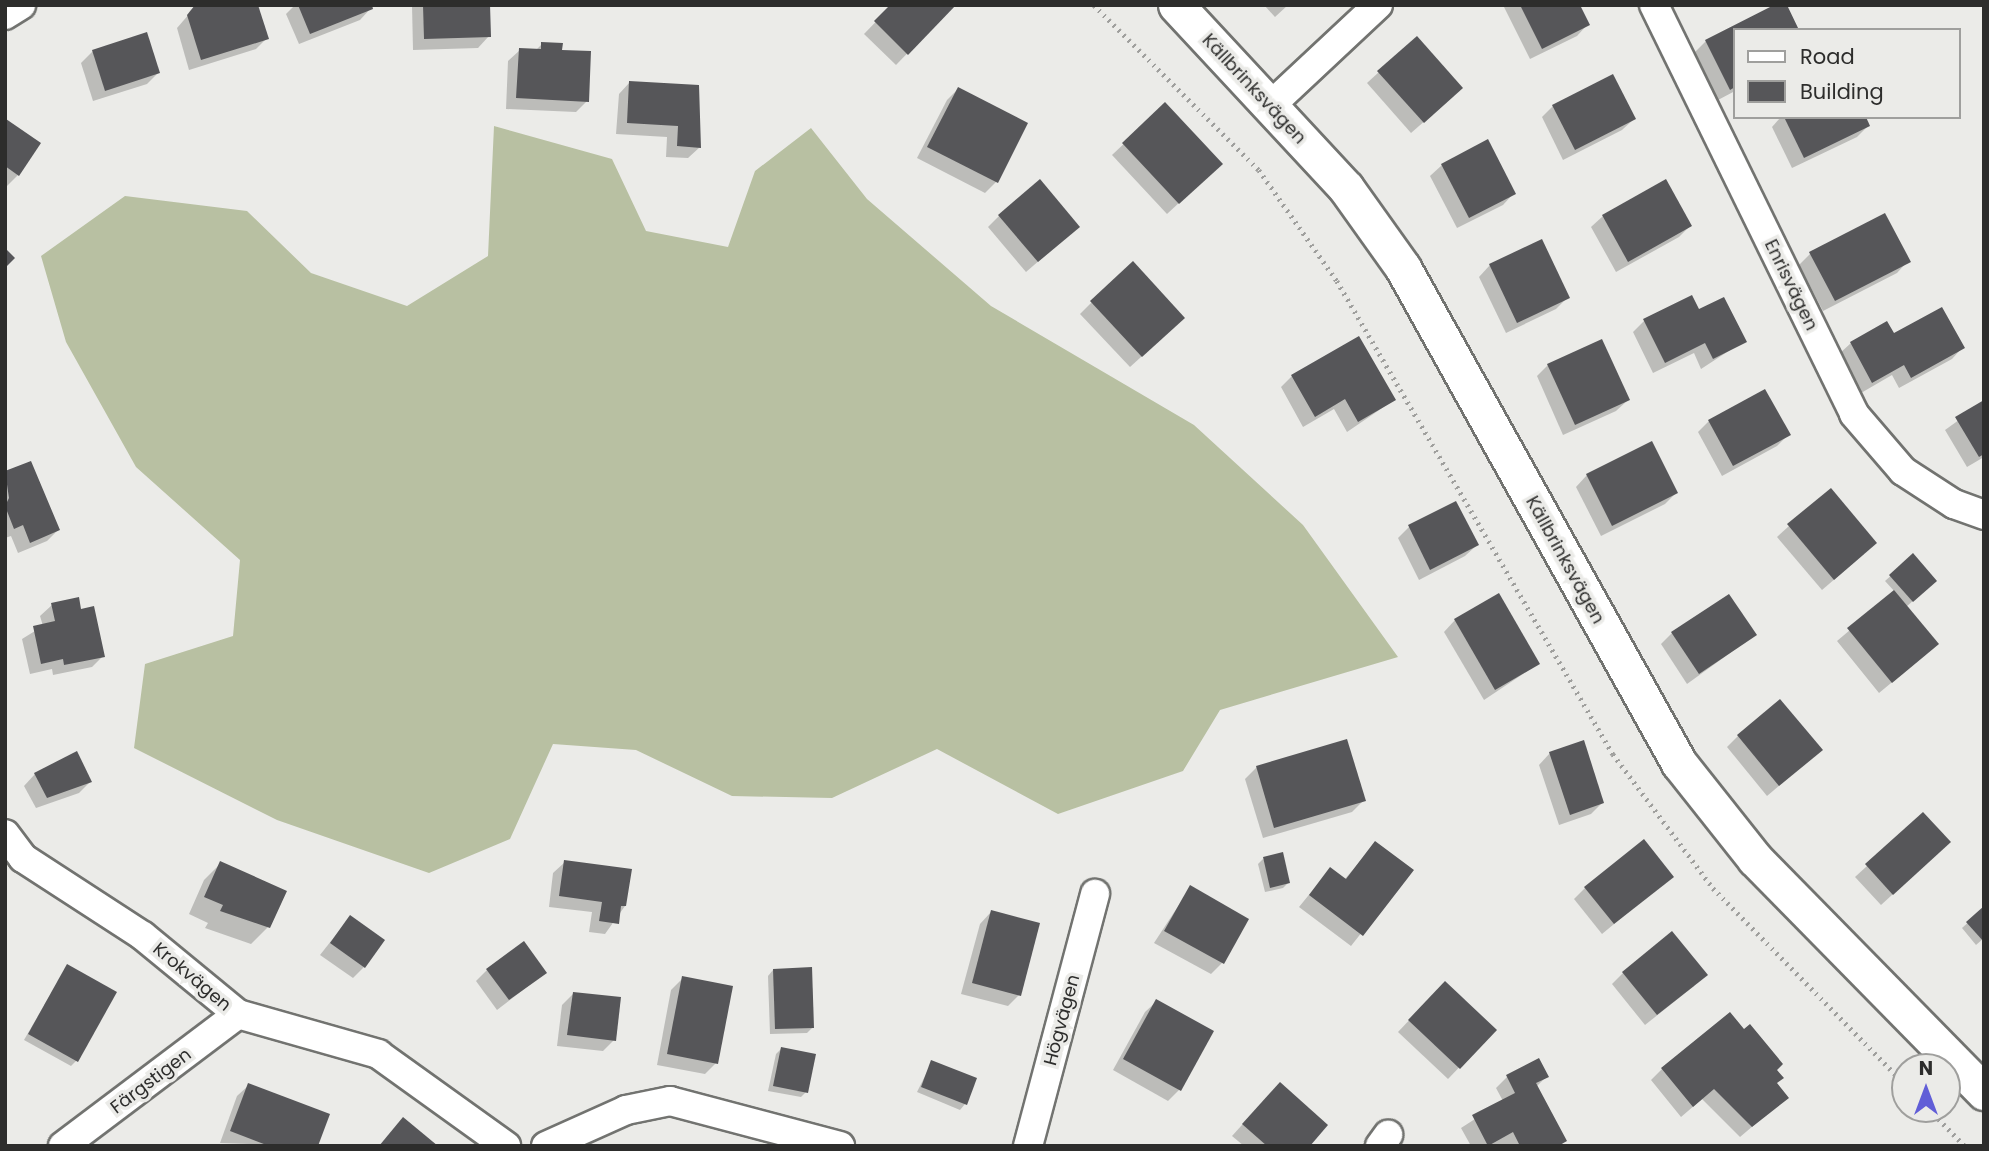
<!DOCTYPE html>
<meta charset="utf-8">
<style>
body{margin:0}
#map{position:relative;width:1989px;height:1151px;overflow:hidden;background:#ebebe8;font-family:Poppins,sans-serif}
div>[style]{position:absolute}
[style*='--x']{left:calc(var(--x)*1px);top:calc(var(--y)*1px);width:calc(var(--w)*1px);rotate:calc(var(--a)*1deg)}
.forest>*{inset:0;background:#b8c0a2}
.shadow>*{inset:0;background:#0003}
.building>*{inset:0;background:#565659}
.path>*{height:4.5px;margin-top:-2.25px;transform-origin:0;background:repeating-linear-gradient(90deg,#9f9f9d 0 2px,transparent 0 7px)}
.roads{filter:drop-shadow(2px 0 #727370) drop-shadow(-2px 0 #727370) drop-shadow(0 2px #727370) drop-shadow(0 -2px #727370)}
.minor>*{height:28px;margin:-14px;padding:0 14px;transform-origin:14px;border-radius:14px;background:#fff}
.tertiary>*{height:35px;margin:-17.5px;padding:0 17.5px;transform-origin:17.5px;border-radius:17.5px;background:#fff}
span{translate:-50% -50%;white-space:nowrap;text-align:center;line-height:1.15;-webkit-text-stroke:7px #ebebe8;paint-order:stroke}
.street-label{font-size:18px;color:#2d2d2c}
.frame{position:absolute;inset:0;border:7px solid #2d2d2c;pointer-events:none}
.legend{position:absolute;left:1733px;top:28px;width:228px;height:91px;box-sizing:border-box;background:#ebebe8;border:2px solid #9f9f9d;margin:0;padding:9px 12px;list-style:none;font-size:21px;color:#2d2d2c}
.legend li{display:flex;align-items:center;gap:14px;height:35px}
.legend b{width:35px;border:2px solid #9f9f9d}
.north{position:absolute;left:1891px;top:1053px;width:70px;height:70px;box-sizing:border-box;background:#ebebe8;border:2px solid #9f9f9d;border-radius:50%;rotate:0deg;font-size:19px;font-weight:700;line-height:28px;text-align:center;color:#2d2d2c}
.north::after{content:'';display:block;margin:auto;width:24px;height:32px;background:#615ed7;clip-path:polygon(50% 0,100% 100%,50% 72%,0 100%)}
</style>
<div id="map">
<div class="forest">
<div style="clip-path:polygon(494px 126px,612px 159px,646px 231px,728px 247px,755px 171px,811px 128px,867px 199px,991px 306px,1194px 425px,1303px 525px,1398px 657px,1220px 710px,1183px 771px,1058px 814px,937px 749px,832px 798px,732px 796px,636px 750px,553px 744px,510px 839px,429px 873px,277px 820px,134px 748px,145px 664px,233px 636px,240px 560px,136px 467px,66px 342px,41px 256px,125px 196px,247px 211px,311px 273px,407px 306px,488px 256px)"></div>
</div>
<div class="shadow">
<div style="clip-path:polygon(197px 5px,267px 38px,256px 49px,189px 70px,177px 28px)"></div>
<div style="clip-path:polygon(295px 5px,370px 5px,371px 8px,360px 20px,299px 44px,286px 14px)"></div>
<div style="clip-path:polygon(412px 5px,488px 5px,489px 36px,478px 48px,413px 50px)"></div>
<div style="clip-path:polygon(892px 5px,954px 5px,896px 65px,864px 34px)"></div>
<div style="clip-path:polygon(1264px 5px,1288px 5px,1275px 17px)"></div>
<div style="clip-path:polygon(1503px 5px,1578px 5px,1588px 24px,1577px 36px,1530px 59px)"></div>
<div style="clip-path:polygon(1777px 5px,1735px 30px,1735px 91px,1718px 100px,1695px 52px,1706px 41px)"></div>
<div style="clip-path:polygon(542px 44px,560px 52px,587px 101px,576px 112px,506px 109px,508px 61px,520px 50px,535px 51px)"></div>
<div style="clip-path:polygon(93px 51px,158px 73px,147px 84px,93px 101px,81px 63px)"></div>
<div style="clip-path:polygon(1379px 72px,1450px 99px,1411px 133px,1367px 83px)"></div>
<div style="clip-path:polygon(630px 82px,698px 87px,700px 147px,688px 158px,666px 157px,667px 137px,616px 134px,619px 94px)"></div>
<div style="clip-path:polygon(958px 89px,1026px 124px,996px 182px,985px 193px,917px 158px,947px 100px)"></div>
<div style="clip-path:polygon(1165px 105px,1209px 175px,1167px 214px,1112px 155px)"></div>
<div style="clip-path:polygon(1553px 106px,1634px 119px,1622px 130px,1563px 160px,1542px 117px)"></div>
<div style="clip-path:polygon(1781px 117px,1864px 117px,1868px 126px,1857px 137px,1792px 168px,1772px 127px)"></div>
<div style="clip-path:polygon(5px 122px,18px 175px,7px 186px,5px 185px)"></div>
<div style="clip-path:polygon(1442px 165px,1514px 193px,1503px 205px,1457px 228px,1430px 176px)"></div>
<div style="clip-path:polygon(999px 216px,1078px 227px,1026px 272px,988px 227px)"></div>
<div style="clip-path:polygon(1603px 216px,1690px 226px,1679px 237px,1616px 272px,1591px 227px)"></div>
<div style="clip-path:polygon(1810px 254px,1908px 261px,1897px 273px,1823px 311px,1799px 265px)"></div>
<div style="clip-path:polygon(1490px 265px,1568px 297px,1556px 309px,1506px 333px,1479px 277px)"></div>
<div style="clip-path:polygon(1092px 302px,1172px 329px,1130px 367px,1080px 314px)"></div>
<div style="clip-path:polygon(1698px 312px,1744px 341px,1701px 369px,1694px 353px,1653px 373px,1633px 332px,1644px 321px)"></div>
<div style="clip-path:polygon(1893px 336px,1963px 347px,1952px 359px,1899px 388px,1892px 375px,1861px 393px,1839px 354px,1851px 343px)"></div>
<div style="clip-path:polygon(1548px 365px,1628px 400px,1616px 411px,1563px 435px,1537px 376px)"></div>
<div style="clip-path:polygon(1292px 376px,1394px 400px,1347px 432px,1334px 409px,1303px 427px,1281px 387px)"></div>
<div style="clip-path:polygon(1984px 402px,1984px 457px,1967px 467px,1945px 430px)"></div>
<div style="clip-path:polygon(1709px 421px,1788px 435px,1777px 446px,1722px 476px,1698px 432px)"></div>
<div style="clip-path:polygon(30px 463px,58px 530px,47px 541px,18px 553px,11px 536px,5px 538px,5px 473px)"></div>
<div style="clip-path:polygon(1587px 475px,1676px 493px,1665px 504px,1601px 536px,1576px 487px)"></div>
<div style="clip-path:polygon(1455px 503px,1477px 545px,1465px 556px,1419px 580px,1398px 538px,1409px 527px)"></div>
<div style="clip-path:polygon(1789px 526px,1864px 554px,1822px 590px,1777px 537px)"></div>
<div style="clip-path:polygon(1913px 556px,1930px 586px,1906px 607px,1925px 655px,1879px 693px,1837px 641px,1895px 592px,1885px 581px)"></div>
<div style="clip-path:polygon(52px 605px,80px 611px,103px 656px,92px 667px,53px 675px,52px 669px,30px 674px,22px 639px,43px 626px,40px 616px)"></div>
<div style="clip-path:polygon(1455px 620px,1538px 664px,1484px 700px,1444px 632px)"></div>
<div style="clip-path:polygon(1672px 633px,1755px 635px,1687px 684px,1661px 644px)"></div>
<div style="clip-path:polygon(1738px 736px,1821px 750px,1767px 796px,1727px 747px)"></div>
<div style="clip-path:polygon(1550px 753px,1602px 803px,1591px 814px,1559px 825px,1539px 765px)"></div>
<div style="clip-path:polygon(1257px 767px,1364px 800px,1352px 812px,1263px 838px,1245px 779px)"></div>
<div style="clip-path:polygon(35px 774px,90px 782px,79px 793px,36px 808px,24px 786px)"></div>
<div style="clip-path:polygon(1376px 843px,1411px 870px,1351px 946px,1299px 907px,1330px 869px,1344px 880px)"></div>
<div style="clip-path:polygon(1938px 853px,1881px 905px,1855px 877px,1867px 866px)"></div>
<div style="clip-path:polygon(1263px 859px,1288px 883px,1283px 888px,1265px 892px,1258px 864px)"></div>
<div style="clip-path:polygon(565px 862px,625px 906px,605px 934px,589px 932px,592px 912px,549px 907px,553px 873px)"></div>
<div style="clip-path:polygon(221px 863px,268px 927px,251px 944px,205px 928px,208px 923px,189px 914px,204px 880px)"></div>
<div style="clip-path:polygon(1672px 876px,1602px 934px,1574px 899px,1585px 888px)"></div>
<div style="clip-path:polygon(1190px 888px,1222px 963px,1211px 974px,1154px 943px)"></div>
<div style="clip-path:polygon(1984px 908px,1984px 938px,1976px 945px,1962px 928px)"></div>
<div style="clip-path:polygon(991px 912px,1019px 995px,1008px 1006px,961px 994px,980px 924px)"></div>
<div style="clip-path:polygon(350px 917px,364px 967px,353px 978px,320px 955px)"></div>
<div style="clip-path:polygon(67px 966px,76px 1061px,71px 1066px,24px 1040px)"></div>
<div style="clip-path:polygon(487px 970px,545px 973px,497px 1010px,476px 981px)"></div>
<div style="clip-path:polygon(773px 970px,812px 1028px,807px 1033px,770px 1034px,768px 976px)"></div>
<div style="clip-path:polygon(1623px 973px,1694px 986px,1645px 1025px,1612px 984px)"></div>
<div style="clip-path:polygon(683px 978px,716px 1063px,705px 1074px,657px 1065px,671px 990px)"></div>
<div style="clip-path:polygon(573px 994px,614px 1040px,603px 1051px,557px 1046px,562px 1005px)"></div>
<div style="clip-path:polygon(1434px 994px,1495px 1030px,1448px 1079px,1398px 1032px)"></div>
<div style="clip-path:polygon(1157px 1001px,1179px 1090px,1168px 1101px,1113px 1070px,1145px 1012px)"></div>
<div style="clip-path:polygon(781px 1049px,806px 1092px,801px 1097px,768px 1091px,776px 1054px)"></div>
<div style="clip-path:polygon(932px 1062px,965px 1104px,960px 1110px,917px 1092px)"></div>
<div style="clip-path:polygon(1662px 1069px,1775px 1070px,1776px 1084px,1787px 1097px,1740px 1137px,1702px 1099px,1681px 1117px,1651px 1080px)"></div>
<div style="clip-path:polygon(1547px 1076px,1536px 1087px,1565px 1141px,1560px 1146px,1471px 1146px,1461px 1128px,1503px 1101px,1496px 1088px,1507px 1077px)"></div>
<div style="clip-path:polygon(249px 1085px,316px 1146px,220px 1143px,237px 1096px)"></div>
<div style="clip-path:polygon(1269px 1095px,1307px 1146px,1244px 1146px,1232px 1136px)"></div>
</div>
<div class="building">
<div style="clip-path:polygon(195px 5px,258px 5px,269px 39px,201px 60px,187px 15px)"></div>
<div style="clip-path:polygon(298px 5px,372px 5px,373px 9px,310px 34px)"></div>
<div style="clip-path:polygon(423px 5px,490px 5px,491px 37px,424px 39px)"></div>
<div style="clip-path:polygon(890px 5px,956px 5px,908px 55px,874px 21px)"></div>
<div style="clip-path:polygon(1520px 5px,1580px 5px,1590px 25px,1542px 49px)"></div>
<div style="clip-path:polygon(1774px 5px,1787px 5px,1799px 30px,1735px 30px,1735px 87px,1730px 90px,1705px 40px)"></div>
<div style="clip-path:polygon(147px 32px,160px 73px,105px 91px,92px 50px)"></div>
<div style="clip-path:polygon(1417px 36px,1463px 88px,1424px 123px,1377px 71px)"></div>
<div style="clip-path:polygon(541px 42px,563px 43px,562px 50px,591px 51px,589px 102px,516px 98px,519px 48px,541px 49px)"></div>
<div style="clip-path:polygon(1613px 74px,1636px 119px,1575px 150px,1552px 105px)"></div>
<div style="clip-path:polygon(629px 81px,699px 85px,701px 148px,677px 146px,678px 126px,627px 123px)"></div>
<div style="clip-path:polygon(958px 87px,1028px 123px,998px 183px,927px 147px)"></div>
<div style="clip-path:polygon(1165px 102px,1223px 164px,1179px 204px,1122px 143px)"></div>
<div style="clip-path:polygon(1784px 117px,1866px 117px,1870px 126px,1804px 158px)"></div>
<div style="clip-path:polygon(6px 119px,41px 143px,19px 176px,5px 166px)"></div>
<div style="clip-path:polygon(1488px 139px,1516px 194px,1469px 218px,1441px 164px)"></div>
<div style="clip-path:polygon(1040px 179px,1080px 227px,1038px 262px,998px 215px)"></div>
<div style="clip-path:polygon(1666px 179px,1692px 226px,1628px 262px,1602px 215px)"></div>
<div style="clip-path:polygon(1885px 213px,1911px 262px,1835px 301px,1809px 252px)"></div>
<div style="clip-path:polygon(1542px 239px,1570px 298px,1517px 323px,1489px 264px)"></div>
<div style="clip-path:polygon(5px 248px,15px 258px,5px 268px)"></div>
<div style="clip-path:polygon(1133px 261px,1185px 318px,1142px 357px,1090px 301px)"></div>
<div style="clip-path:polygon(1692px 295px,1699px 309px,1724px 297px,1747px 342px,1713px 359px,1705px 343px,1665px 363px,1643px 319px)"></div>
<div style="clip-path:polygon(1942px 307px,1965px 348px,1911px 378px,1904px 365px,1872px 383px,1850px 342px,1887px 321px,1894px 333px)"></div>
<div style="clip-path:polygon(1359px 336px,1396px 400px,1358px 422px,1345px 399px,1315px 417px,1291px 375px)"></div>
<div style="clip-path:polygon(1602px 339px,1630px 400px,1575px 425px,1547px 364px)"></div>
<div style="clip-path:polygon(1765px 389px,1791px 435px,1733px 466px,1708px 420px)"></div>
<div style="clip-path:polygon(1984px 400px,1984px 454px,1979px 457px,1955px 417px)"></div>
<div style="clip-path:polygon(1652px 441px,1678px 493px,1612px 526px,1586px 474px)"></div>
<div style="clip-path:polygon(31px 461px,60px 530px,30px 543px,23px 525px,14px 529px,5px 506px,9px 498px,5px 471px)"></div>
<div style="clip-path:polygon(1831px 488px,1877px 543px,1834px 580px,1787px 524px)"></div>
<div style="clip-path:polygon(1456px 501px,1479px 545px,1430px 570px,1408px 525px)"></div>
<div style="clip-path:polygon(1913px 553px,1937px 581px,1913px 602px,1889px 575px)"></div>
<div style="clip-path:polygon(1894px 590px,1939px 644px,1892px 683px,1847px 628px)"></div>
<div style="clip-path:polygon(1499px 593px,1540px 664px,1495px 690px,1454px 619px)"></div>
<div style="clip-path:polygon(1729px 594px,1757px 635px,1699px 674px,1671px 632px)"></div>
<div style="clip-path:polygon(79px 597px,81px 609px,94px 606px,105px 657px,64px 665px,63px 659px,41px 664px,33px 626px,55px 621px,51px 603px)"></div>
<div style="clip-path:polygon(1780px 699px,1823px 750px,1779px 786px,1737px 735px)"></div>
<div style="clip-path:polygon(1347px 739px,1366px 801px,1274px 828px,1256px 766px)"></div>
<div style="clip-path:polygon(1584px 740px,1604px 803px,1570px 815px,1549px 752px)"></div>
<div style="clip-path:polygon(77px 751px,92px 782px,47px 798px,34px 773px)"></div>
<div style="clip-path:polygon(1923px 812px,1951px 842px,1893px 895px,1865px 864px)"></div>
<div style="clip-path:polygon(1644px 839px,1674px 877px,1614px 924px,1584px 887px)"></div>
<div style="clip-path:polygon(1375px 841px,1414px 870px,1363px 936px,1309px 895px,1330px 867px,1346px 879px)"></div>
<div style="clip-path:polygon(1283px 852px,1290px 883px,1270px 888px,1263px 857px)"></div>
<div style="clip-path:polygon(564px 860px,632px 869px,626px 906px,621px 906px,619px 924px,599px 921px,602px 902px,559px 896px)"></div>
<div style="clip-path:polygon(220px 861px,287px 891px,270px 928px,220px 911px,223px 905px,204px 897px)"></div>
<div style="clip-path:polygon(1190px 885px,1249px 919px,1224px 964px,1164px 931px)"></div>
<div style="clip-path:polygon(1984px 906px,1984px 942px,1966px 922px)"></div>
<div style="clip-path:polygon(991px 910px,1040px 923px,1021px 996px,972px 983px)"></div>
<div style="clip-path:polygon(350px 915px,385px 940px,365px 968px,330px 943px)"></div>
<div style="clip-path:polygon(1672px 931px,1708px 975px,1657px 1015px,1622px 972px)"></div>
<div style="clip-path:polygon(524px 941px,547px 973px,509px 1000px,486px 969px)"></div>
<div style="clip-path:polygon(67px 964px,117px 992px,78px 1062px,28px 1034px)"></div>
<div style="clip-path:polygon(812px 967px,814px 1028px,775px 1029px,773px 969px)"></div>
<div style="clip-path:polygon(682px 976px,733px 986px,718px 1064px,667px 1054px)"></div>
<div style="clip-path:polygon(1445px 981px,1497px 1030px,1460px 1069px,1408px 1020px)"></div>
<div style="clip-path:polygon(573px 992px,621px 997px,616px 1041px,567px 1035px)"></div>
<div style="clip-path:polygon(1156px 999px,1214px 1031px,1181px 1091px,1123px 1059px)"></div>
<div style="clip-path:polygon(1730px 1012px,1744px 1029px,1750px 1024px,1783px 1064px,1777px 1070px,1784px 1078px,1777px 1083px,1789px 1098px,1752px 1127px,1714px 1089px,1693px 1107px,1661px 1068px)"></div>
<div style="clip-path:polygon(781px 1047px,816px 1054px,808px 1093px,773px 1086px)"></div>
<div style="clip-path:polygon(1539px 1058px,1549px 1077px,1536px 1083px,1567px 1141px,1558px 1146px,1520px 1146px,1513px 1132px,1488px 1146px,1472px 1115px,1515px 1093px,1506px 1075px)"></div>
<div style="clip-path:polygon(931px 1060px,977px 1078px,967px 1105px,921px 1087px)"></div>
<div style="clip-path:polygon(1280px 1082px,1328px 1125px,1310px 1146px,1267px 1146px,1242px 1124px)"></div>
<div style="clip-path:polygon(248px 1083px,330px 1114px,318px 1146px,269px 1146px,230px 1131px)"></div>
<div style="clip-path:polygon(403px 1117px,438px 1146px,379px 1146px)"></div>
</div>
<div class="path">
<div style="--x:1094;--y:5;--w:233;--a:45"></div>
<div style="--x:1259;--y:170;--w:136;--a:54.9"></div>
<div style="--x:1337;--y:281;--w:548;--a:59.74"></div>
<div style="--x:1613;--y:754;--w:167;--a:53.3"></div>
<div style="--x:1713;--y:888;--w:274;--a:45.6"></div>
<div style="--x:1929;--y:1109;--w:52;--a:45.8"></div>
</div>
<div class="roads">
<div class="minor">
<div style="--x:1654;--y:5;--w:455;--a:63.9"></div>
<div style="--x:1854;--y:414;--w:75;--a:49.3"></div>
<div style="--x:1903;--y:471;--w:61;--a:32.9"></div>
<div style="--x:1954;--y:504;--w:32;--a:20"></div>
<div style="--x:5;--y:15;--w:19;--a:-32"></div>
<div style="--x:1270;--y:106;--w:148;--a:-43.1"></div>
<div style="--x:5;--y:834;--w:30;--a:53"></div>
<div style="--x:23;--y:858;--w:143;--a:33"></div>
<div style="--x:143;--y:936;--w:123;--a:39.4"></div>
<div style="--x:238;--y:1014;--w:146;--a:15.9"></div>
<div style="--x:378;--y:1054;--w:158;--a:35.7"></div>
<div style="--x:63;--y:1146;--w:219;--a:-37"></div>
<div style="--x:546;--y:1146;--w:88;--a:-24.2"></div>
<div style="--x:626;--y:1110;--w:45;--a:-11.6"></div>
<div style="--x:670;--y:1101;--w:176;--a:14.8"></div>
<div style="--x:1028;--y:1146;--w:261;--a:-75.1"></div>
<div style="--x:1380;--y:1146;--w:14;--a:-54"></div>
</div>
<div class="tertiary">
<div style="--x:1176;--y:5;--w:250;--a:47.1"></div>
<div style="--x:1346;--y:188;--w:98;--a:54.5"></div>
<div style="--x:1403;--y:268;--w:567;--a:60.86"></div>
<div style="--x:1679;--y:763;--w:122;--a:51.6"></div>
<div style="--x:1755;--y:859;--w:327;--a:45.5"></div>
</div>
</div>
<div class="street-label">
<span style="left:1254px;top:89px;rotate:47deg">Källbrinksvägen</span>
<span style="left:1791px;top:285px;rotate:64deg">Enrisvägen</span>
<span style="left:1565px;top:560px;rotate:61deg">Källbrinksvägen</span>
<span style="left:192px;top:977px;rotate:40deg">Krokvägen</span>
<span style="left:1062px;top:1020px;rotate:-75deg">Högvägen</span>
<span style="left:151px;top:1081px;rotate:-37deg">Färgstigen</span>
</div>
<div class="frame"></div>
<ul class="legend">
<li><b style="height:9px;background:#fff"></b>Road</li>
<li><b style="height:19px;background:#565659"></b>Building</li>
</ul>
<div class="north">N</div>
</div>
